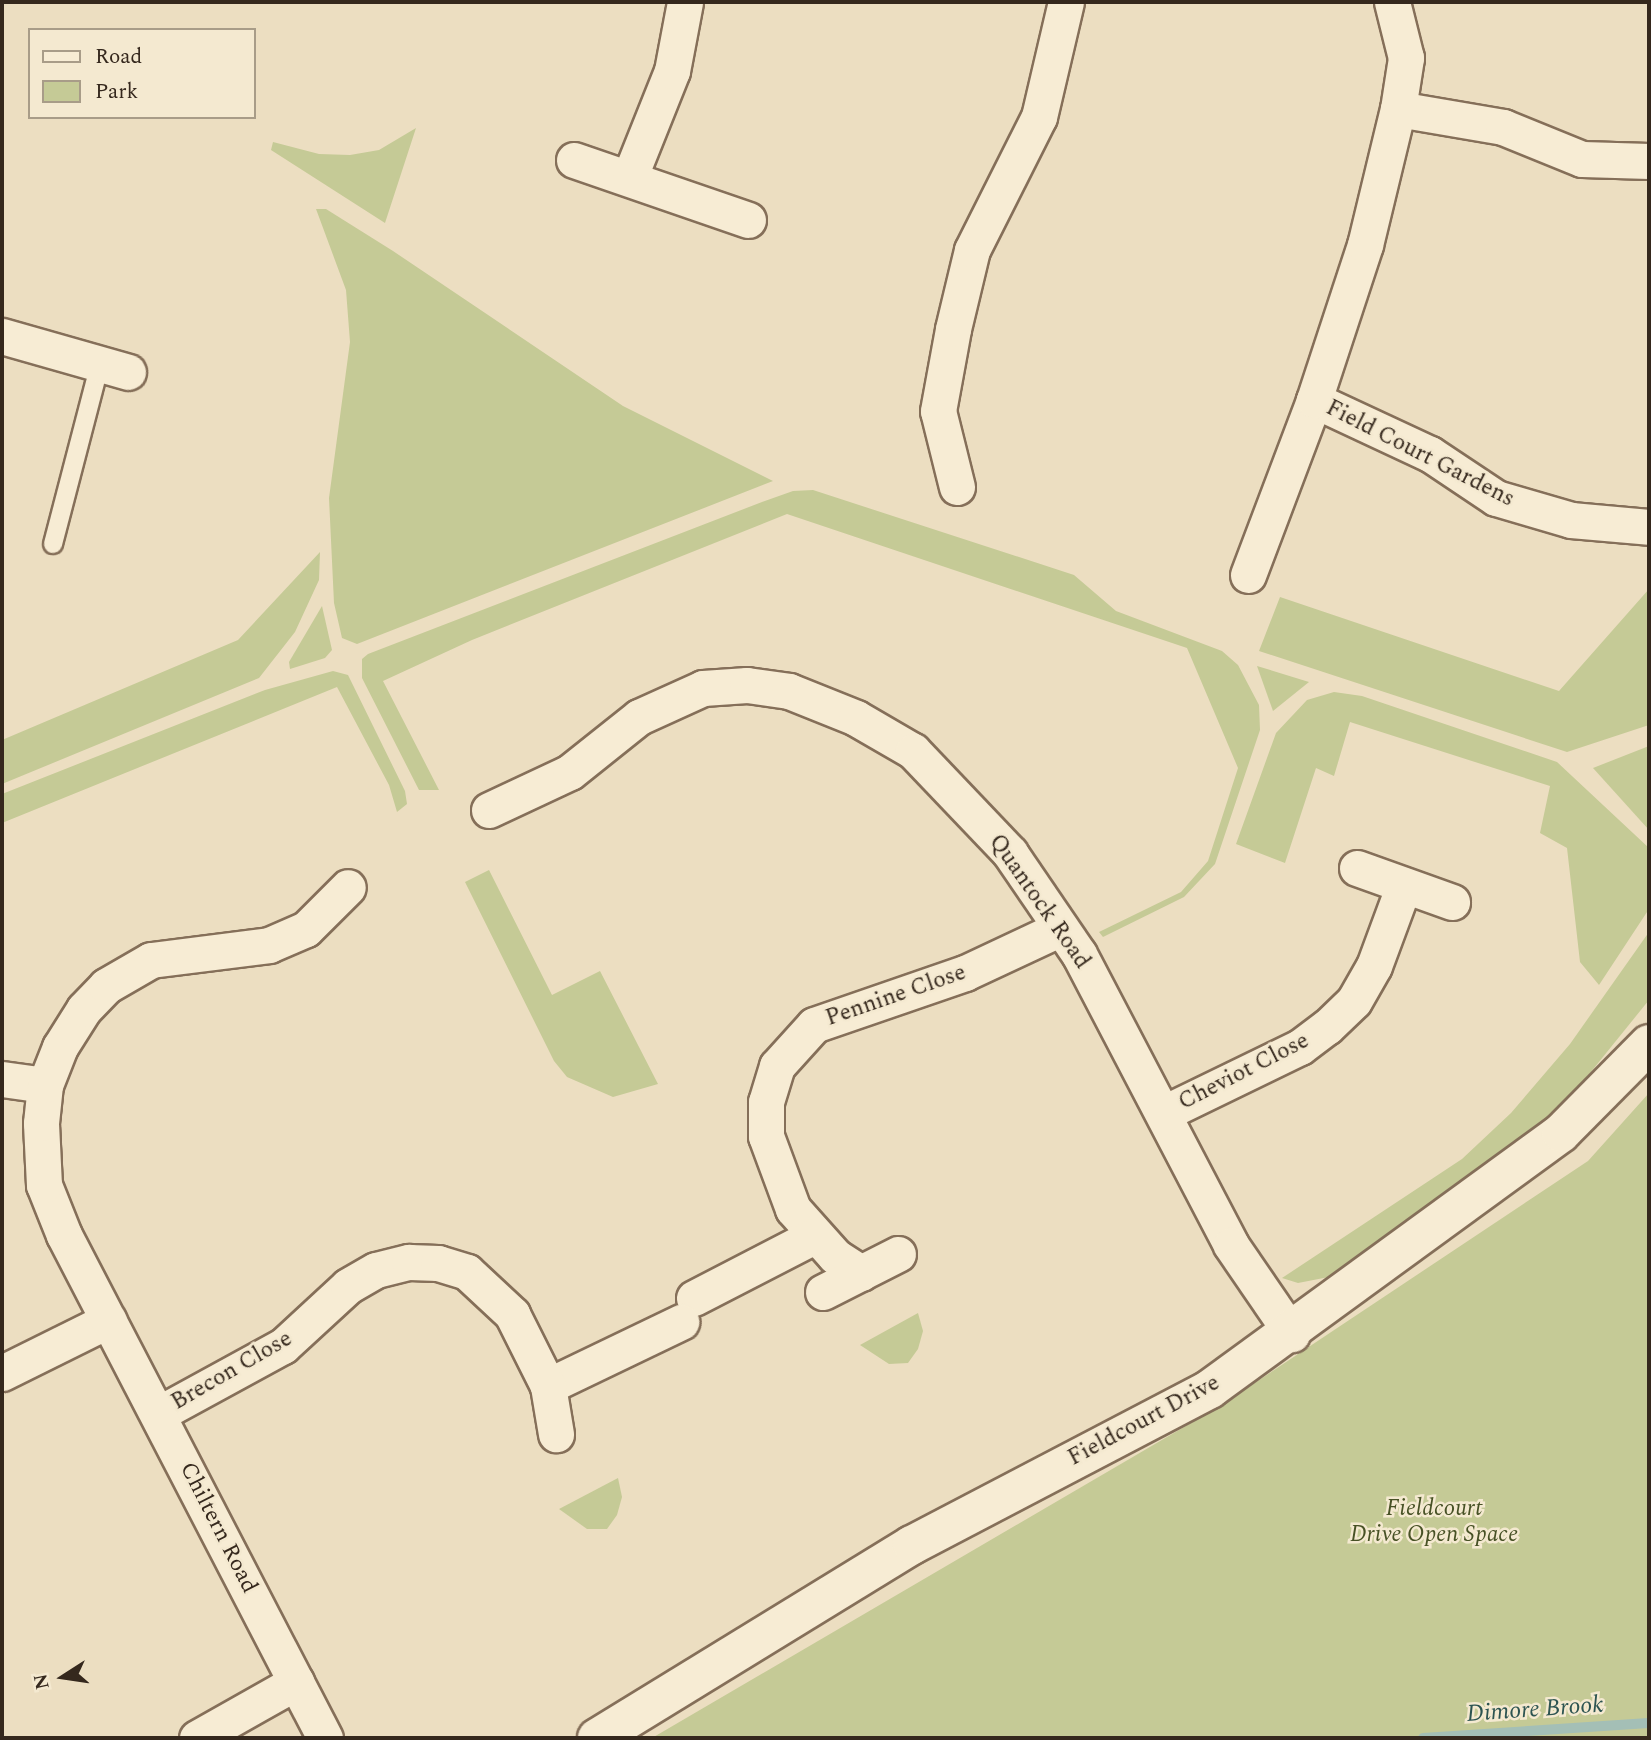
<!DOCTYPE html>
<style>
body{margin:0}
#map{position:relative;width:1651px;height:1740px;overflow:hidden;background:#ecdec1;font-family:Spectral,serif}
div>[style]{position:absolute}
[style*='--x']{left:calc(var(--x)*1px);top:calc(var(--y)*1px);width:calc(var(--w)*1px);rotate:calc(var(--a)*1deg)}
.green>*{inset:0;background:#c5ca96}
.stream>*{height:10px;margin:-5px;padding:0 5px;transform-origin:5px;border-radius:5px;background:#a4bfb6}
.roads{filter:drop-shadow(2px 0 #856f59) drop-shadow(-2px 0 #856f59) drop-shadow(0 2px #856f59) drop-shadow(0 -2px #856f59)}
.service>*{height:18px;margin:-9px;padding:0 9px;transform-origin:9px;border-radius:9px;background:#f7ecd4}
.minor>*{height:35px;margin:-17.5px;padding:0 17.5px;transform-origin:17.5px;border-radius:17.5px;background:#f7ecd4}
.tertiary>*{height:38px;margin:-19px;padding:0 19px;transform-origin:19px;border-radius:19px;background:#f7ecd4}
span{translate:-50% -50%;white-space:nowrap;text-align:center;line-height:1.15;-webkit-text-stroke:5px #f4e9d0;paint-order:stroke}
.street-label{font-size:23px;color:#35281d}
.park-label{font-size:23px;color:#475125;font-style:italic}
.water-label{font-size:24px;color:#2d5451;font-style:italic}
.frame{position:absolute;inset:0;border:4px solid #35281d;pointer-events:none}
.legend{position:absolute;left:28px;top:28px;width:228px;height:91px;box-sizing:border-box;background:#f4e9d0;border:2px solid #a89c88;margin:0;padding:9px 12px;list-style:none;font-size:21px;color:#35281d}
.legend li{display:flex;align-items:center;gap:14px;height:35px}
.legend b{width:35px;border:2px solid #a89c88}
.north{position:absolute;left:28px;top:1642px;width:70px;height:70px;-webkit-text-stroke:5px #f4e9d0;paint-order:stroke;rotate:258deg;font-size:19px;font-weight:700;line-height:28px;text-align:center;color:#35281d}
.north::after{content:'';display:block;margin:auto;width:24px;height:32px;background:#35281d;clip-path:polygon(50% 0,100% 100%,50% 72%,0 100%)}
</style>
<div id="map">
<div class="green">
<div style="clip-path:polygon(416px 128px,385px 223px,271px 150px,273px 142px,319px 154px,350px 155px,379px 150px)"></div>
<div style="clip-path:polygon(316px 209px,326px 209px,393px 251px,623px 406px,773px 481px,357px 644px,342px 638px,334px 603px,329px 498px,350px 342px,346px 290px)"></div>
<div style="clip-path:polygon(813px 490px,1074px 575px,1116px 611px,1222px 651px,1238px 665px,1259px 705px,1260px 730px,1215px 864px,1184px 897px,1103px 937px,1099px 932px,1181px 892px,1208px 861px,1238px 768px,1187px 648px,787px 514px,472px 640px,383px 681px,439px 790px,419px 790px,362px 678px,362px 659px,368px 654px,762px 502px,793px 491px)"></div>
<div style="clip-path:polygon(320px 552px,319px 580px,295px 632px,259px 678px,2px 784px,2px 740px,238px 640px)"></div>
<div style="clip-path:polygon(1649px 589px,1649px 725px,1567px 752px,1259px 651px,1280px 597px,1559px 691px)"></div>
<div style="clip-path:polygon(322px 606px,332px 650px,325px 658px,290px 669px,289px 662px)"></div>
<div style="clip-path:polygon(1257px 666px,1309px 682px,1273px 711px)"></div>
<div style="clip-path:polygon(333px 671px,348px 675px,405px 791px,407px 804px,397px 812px,389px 785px,337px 687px,2px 823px,2px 794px,265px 690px)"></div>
<div style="clip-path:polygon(1334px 692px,1362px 696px,1557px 762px,1649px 848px,1649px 909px,1599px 985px,1580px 962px,1567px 848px,1540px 833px,1550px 786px,1350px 722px,1334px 776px,1316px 768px,1285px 863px,1236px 844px,1276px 733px,1307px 700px)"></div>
<div style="clip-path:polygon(1649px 746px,1649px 830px,1593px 768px)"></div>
<div style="clip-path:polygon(489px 870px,552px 995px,600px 971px,658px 1084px,613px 1097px,567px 1077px,554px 1061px,465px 882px)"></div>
<div style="clip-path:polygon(1649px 932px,1649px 1000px,1552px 1120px,1334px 1276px,1298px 1283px,1282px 1278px,1462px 1159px,1511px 1113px,1570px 1044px)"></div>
<div style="clip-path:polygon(1649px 1093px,1649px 1738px,652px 1738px,1220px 1406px,1588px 1161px)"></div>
<div style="clip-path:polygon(918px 1313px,923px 1331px,918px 1349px,908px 1363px,889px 1364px,860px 1345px)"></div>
<div style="clip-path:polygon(618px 1478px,622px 1497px,617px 1515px,607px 1529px,587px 1529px,559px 1509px)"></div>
</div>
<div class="stream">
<div style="--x:1423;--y:1738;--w:226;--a:-3.8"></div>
</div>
<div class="roads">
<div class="service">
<div style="--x:53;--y:544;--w:186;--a:-75.4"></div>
</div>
<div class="minor">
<div style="--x:1398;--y:109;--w:107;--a:9.7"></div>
<div style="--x:1503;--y:127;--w:85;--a:22.1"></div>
<div style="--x:1582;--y:159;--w:67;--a:1.7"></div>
<div style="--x:574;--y:160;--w:184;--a:19"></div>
<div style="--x:630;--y:176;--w:113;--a:-68.2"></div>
<div style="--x:672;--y:71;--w:70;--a:-79.3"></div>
<div style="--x:2;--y:336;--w:131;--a:15.9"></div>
<div style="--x:1314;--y:400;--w:128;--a:25"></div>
<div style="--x:1430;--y:454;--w:79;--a:33.7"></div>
<div style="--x:1496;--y:498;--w:78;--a:16.3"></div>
<div style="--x:1571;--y:520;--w:78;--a:5.1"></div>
<div style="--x:957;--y:487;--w:78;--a:-104"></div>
<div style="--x:938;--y:411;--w:83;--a:-79.6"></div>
<div style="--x:953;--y:329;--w:81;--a:-76.5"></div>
<div style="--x:972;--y:250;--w:149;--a:-63.3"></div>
<div style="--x:1039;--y:117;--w:118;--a:-76.8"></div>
<div style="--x:1248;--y:575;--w:187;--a:-69.3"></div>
<div style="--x:1314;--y:400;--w:163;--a:-71.8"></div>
<div style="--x:1365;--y:245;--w:140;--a:-76.4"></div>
<div style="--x:1398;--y:109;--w:52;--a:-81.1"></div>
<div style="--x:1406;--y:58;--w:58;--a:-104"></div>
<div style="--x:489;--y:810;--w:89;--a:-25.1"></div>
<div style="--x:570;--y:772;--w:88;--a:-38.6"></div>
<div style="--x:639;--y:717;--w:70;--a:-24.4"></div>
<div style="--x:703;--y:688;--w:44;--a:-3.9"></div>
<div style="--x:747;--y:685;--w:42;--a:8.1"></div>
<div style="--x:789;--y:691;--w:72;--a:21.9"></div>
<div style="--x:856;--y:718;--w:66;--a:30.1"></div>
<div style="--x:913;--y:751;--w:141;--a:46.4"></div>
<div style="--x:1010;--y:853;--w:122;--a:55.7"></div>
<div style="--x:1079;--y:954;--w:328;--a:62.4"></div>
<div style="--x:1231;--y:1245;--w:108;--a:55.6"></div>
<div style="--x:1357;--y:868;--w:101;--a:19.7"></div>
<div style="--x:2;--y:1079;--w:43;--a:7.9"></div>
<div style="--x:1164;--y:1113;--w:151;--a:-25.9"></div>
<div style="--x:1300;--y:1047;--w:34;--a:-37"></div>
<div style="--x:1327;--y:1027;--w:37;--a:-44"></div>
<div style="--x:1354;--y:1001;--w:40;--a:-60.3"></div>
<div style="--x:1374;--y:966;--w:86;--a:-69.7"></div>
<div style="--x:861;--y:1273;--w:31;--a:-147"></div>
<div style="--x:835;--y:1256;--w:63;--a:-131.8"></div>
<div style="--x:793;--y:1209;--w:78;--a:-110.3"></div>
<div style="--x:766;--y:1136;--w:34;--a:-90"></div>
<div style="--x:766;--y:1102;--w:38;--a:-73"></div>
<div style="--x:777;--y:1066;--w:55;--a:-47.9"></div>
<div style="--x:814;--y:1025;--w:160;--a:-19"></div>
<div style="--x:965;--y:973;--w:104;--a:-25.1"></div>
<div style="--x:823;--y:1292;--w:84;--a:-26.9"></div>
<div style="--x:694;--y:1298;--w:137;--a:-27.3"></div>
<div style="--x:2;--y:1373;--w:119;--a:-26.4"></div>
<div style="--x:548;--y:1386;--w:148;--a:-25.7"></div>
<div style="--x:160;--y:1413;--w:140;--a:-28.6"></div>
<div style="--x:283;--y:1346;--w:88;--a:-42.7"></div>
<div style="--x:348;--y:1286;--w:32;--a:-30"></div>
<div style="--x:376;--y:1270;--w:34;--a:-14"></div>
<div style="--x:409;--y:1262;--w:29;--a:2"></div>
<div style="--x:438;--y:1263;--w:30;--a:17"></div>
<div style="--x:467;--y:1272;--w:62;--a:43"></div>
<div style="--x:512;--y:1314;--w:80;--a:63.4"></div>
<div style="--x:548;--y:1386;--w:49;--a:80.5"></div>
<div style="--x:197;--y:1738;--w:114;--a:-29.5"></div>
<div style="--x:325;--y:1738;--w:567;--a:-117.42"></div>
<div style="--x:64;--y:1235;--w:54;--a:-111.8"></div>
<div style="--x:44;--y:1185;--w:62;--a:-92.8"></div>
<div style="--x:41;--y:1123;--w:38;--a:-84"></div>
<div style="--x:45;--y:1085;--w:41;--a:-68.5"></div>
<div style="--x:60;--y:1047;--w:45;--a:-57.7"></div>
<div style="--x:84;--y:1009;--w:32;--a:-46"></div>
<div style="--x:106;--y:986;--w:52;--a:-30"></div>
<div style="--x:151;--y:960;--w:119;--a:-7.2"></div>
<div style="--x:269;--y:945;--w:40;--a:-23.4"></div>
<div style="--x:306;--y:929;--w:59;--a:-45"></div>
</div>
<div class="tertiary">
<div style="--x:597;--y:1738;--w:369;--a:-31.5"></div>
<div style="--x:912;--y:1545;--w:336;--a:-27.6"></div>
<div style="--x:1210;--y:1389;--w:434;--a:-36.1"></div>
<div style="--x:1561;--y:1133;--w:125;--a:-45.3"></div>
</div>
</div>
<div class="street-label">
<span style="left:1420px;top:454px;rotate:27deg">Field Court Gardens</span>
<span style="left:1039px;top:902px;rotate:55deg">Quantock Road</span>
<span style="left:896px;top:996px;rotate:-19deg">Pennine Close</span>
<span style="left:1244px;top:1072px;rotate:-27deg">Cheviot Close</span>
<span style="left:232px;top:1371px;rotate:-30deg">Brecon Close</span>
<span style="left:1144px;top:1421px;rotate:-28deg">Fieldcourt Drive</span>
<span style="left:218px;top:1528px;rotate:63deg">Chiltern Road</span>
</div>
<div class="park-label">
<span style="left:1434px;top:1522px">Fieldcourt<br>Drive Open Space</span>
</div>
<div class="water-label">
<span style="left:1535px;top:1710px;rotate:-4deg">Dimore Brook</span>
</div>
<div class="frame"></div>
<ul class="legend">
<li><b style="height:9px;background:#f7ecd4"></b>Road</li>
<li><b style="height:19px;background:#c5ca96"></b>Park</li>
</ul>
<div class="north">N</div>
</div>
